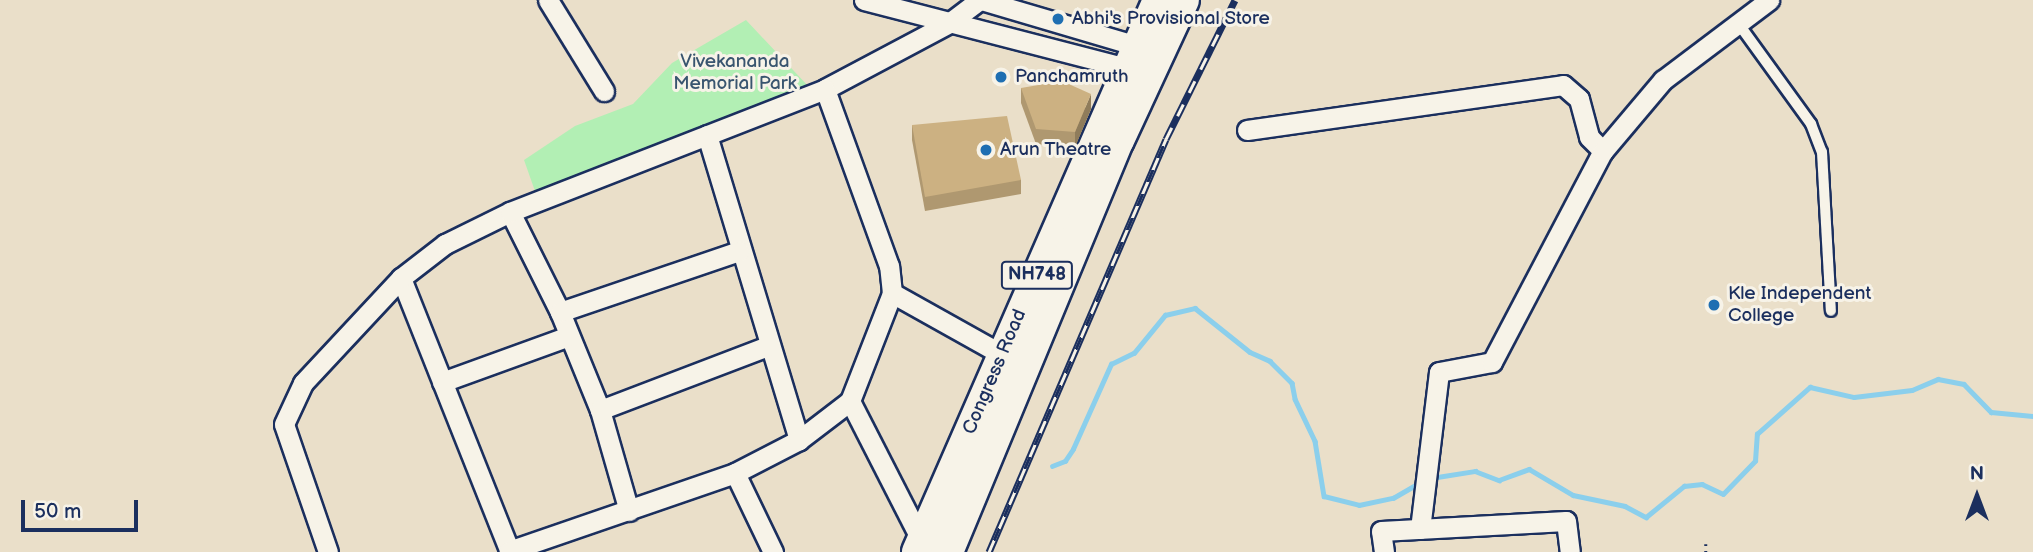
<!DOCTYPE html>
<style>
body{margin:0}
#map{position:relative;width:2033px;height:552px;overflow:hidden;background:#eadfc9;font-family:"Balsamiq Sans",sans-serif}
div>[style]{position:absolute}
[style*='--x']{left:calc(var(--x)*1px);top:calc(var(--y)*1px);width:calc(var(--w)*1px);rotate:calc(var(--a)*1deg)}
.green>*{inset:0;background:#b2efb4}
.stream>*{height:4.5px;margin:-2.25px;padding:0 2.25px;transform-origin:2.25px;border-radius:2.25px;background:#8bcfec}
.path>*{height:2.5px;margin-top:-1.25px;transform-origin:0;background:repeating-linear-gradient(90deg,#1b2f5e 0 2px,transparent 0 7px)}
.roads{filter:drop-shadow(2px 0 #1b2f5e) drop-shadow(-2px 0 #1b2f5e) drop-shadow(0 2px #1b2f5e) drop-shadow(0 -2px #1b2f5e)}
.service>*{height:10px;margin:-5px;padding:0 5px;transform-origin:5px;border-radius:5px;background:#f7f3e8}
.minor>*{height:19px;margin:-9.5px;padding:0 9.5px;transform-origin:9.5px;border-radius:9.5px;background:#f7f3e8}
.trunk>*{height:32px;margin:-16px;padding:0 16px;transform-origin:16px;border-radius:16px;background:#f7f3e8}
.rail>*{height:7px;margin-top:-3.5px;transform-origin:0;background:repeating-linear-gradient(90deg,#f7f3e8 0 13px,#1b2f5e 0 26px);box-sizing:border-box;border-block:2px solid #1b2f5e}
.wall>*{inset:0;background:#af9870}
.shaded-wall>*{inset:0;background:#8f7c5b}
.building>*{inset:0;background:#ccb182}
.dots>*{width:19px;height:19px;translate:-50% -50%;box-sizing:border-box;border:4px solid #f7f3e8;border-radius:50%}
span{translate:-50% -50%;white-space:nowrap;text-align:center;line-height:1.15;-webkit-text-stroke:6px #f7f3e8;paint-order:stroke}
.shield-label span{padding:2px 5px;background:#f7f3e8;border:2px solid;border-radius:5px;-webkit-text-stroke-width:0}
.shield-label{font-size:18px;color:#1b2f5e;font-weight:700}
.poi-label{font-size:19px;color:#1b2f5e}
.left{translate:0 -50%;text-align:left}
.park-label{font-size:19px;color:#39556f}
.street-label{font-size:19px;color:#1b2f5e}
.north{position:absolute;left:1942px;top:461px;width:70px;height:70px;-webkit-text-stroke:5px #f7f3e8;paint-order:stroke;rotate:0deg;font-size:19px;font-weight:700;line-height:28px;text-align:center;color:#1b2f5e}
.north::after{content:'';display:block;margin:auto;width:24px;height:32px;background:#1b2f5e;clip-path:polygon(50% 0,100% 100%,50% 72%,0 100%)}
.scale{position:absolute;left:21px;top:500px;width:117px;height:32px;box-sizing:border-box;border:4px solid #1b2f5e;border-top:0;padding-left:9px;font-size:21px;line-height:24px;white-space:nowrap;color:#1b2f5e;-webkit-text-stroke:5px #f7f3e8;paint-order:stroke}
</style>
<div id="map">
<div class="green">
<div style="clip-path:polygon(746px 20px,809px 87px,536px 194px,524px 160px,575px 126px,633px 104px,672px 63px)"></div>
</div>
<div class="stream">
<div style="--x:1052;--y:466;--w:14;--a:-21"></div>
<div style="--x:1065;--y:461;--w:14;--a:-56"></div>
<div style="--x:1073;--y:449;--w:93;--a:-65.9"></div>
<div style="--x:1111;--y:364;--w:25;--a:-26"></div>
<div style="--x:1134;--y:353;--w:49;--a:-50.8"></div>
<div style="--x:1165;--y:315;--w:31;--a:-13"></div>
<div style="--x:1195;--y:308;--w:70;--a:38.7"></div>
<div style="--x:1250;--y:352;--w:22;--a:24"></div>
<div style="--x:1270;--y:361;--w:31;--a:45"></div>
<div style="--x:1292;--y:383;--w:16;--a:79"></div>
<div style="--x:1295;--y:399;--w:47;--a:64.5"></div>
<div style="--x:1315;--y:441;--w:56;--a:80.7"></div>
<div style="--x:1324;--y:496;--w:36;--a:14"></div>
<div style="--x:1359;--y:505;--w:35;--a:-12"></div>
<div style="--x:1393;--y:498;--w:30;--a:-30"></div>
<div style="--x:1431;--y:478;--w:45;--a:-9"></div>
<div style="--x:1475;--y:471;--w:26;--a:21"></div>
<div style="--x:1499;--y:480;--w:32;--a:-20"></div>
<div style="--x:1529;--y:469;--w:51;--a:30.6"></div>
<div style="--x:1573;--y:495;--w:53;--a:11.9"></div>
<div style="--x:1625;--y:506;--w:24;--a:28"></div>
<div style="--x:1646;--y:517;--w:49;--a:-39.2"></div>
<div style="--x:1684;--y:486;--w:18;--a:-6"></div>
<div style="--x:1702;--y:484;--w:23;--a:25"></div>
<div style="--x:1723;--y:494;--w:46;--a:-45.9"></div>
<div style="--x:1755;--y:461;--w:27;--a:-86"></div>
<div style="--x:1757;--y:434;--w:71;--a:-41.6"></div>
<div style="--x:1810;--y:387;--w:45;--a:12.8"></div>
<div style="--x:1854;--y:397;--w:58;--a:-6.9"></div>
<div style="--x:1912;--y:390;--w:28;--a:-23"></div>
<div style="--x:1938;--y:379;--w:26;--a:11"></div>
<div style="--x:1964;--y:384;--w:39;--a:46"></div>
<div style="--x:1991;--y:412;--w:42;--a:5.4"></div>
</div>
<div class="path">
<div style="--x:1706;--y:544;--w:8;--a:90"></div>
</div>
<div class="roads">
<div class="service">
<div style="--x:1738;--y:23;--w:125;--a:54.1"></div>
<div style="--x:1811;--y:124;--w:30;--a:69"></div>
<div style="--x:1822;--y:152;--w:159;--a:86.8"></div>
</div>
<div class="minor">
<div style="--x:548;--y:0;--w:107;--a:58.4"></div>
<div style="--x:864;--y:0;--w:283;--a:14.5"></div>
<div style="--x:981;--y:0;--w:174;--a:16.4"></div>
<div style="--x:1247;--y:130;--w:319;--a:-8.1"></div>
<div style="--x:1563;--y:85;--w:21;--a:41"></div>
<div style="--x:1579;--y:99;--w:39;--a:75"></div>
<div style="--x:1589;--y:137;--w:20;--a:45"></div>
<div style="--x:707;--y:135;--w:319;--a:73.2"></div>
<div style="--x:510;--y:212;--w:112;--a:63.4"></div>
<div style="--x:560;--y:312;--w:106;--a:67.8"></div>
<div style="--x:600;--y:410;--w:105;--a:74"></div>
<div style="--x:401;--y:278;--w:295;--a:68.3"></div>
<div style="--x:892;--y:293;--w:127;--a:29.2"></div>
<div style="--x:560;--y:312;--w:189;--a:-18.8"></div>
<div style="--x:442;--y:382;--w:135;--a:-19.9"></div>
<div style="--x:850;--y:401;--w:158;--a:62.9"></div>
<div style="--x:600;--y:410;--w:180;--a:-20.9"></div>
<div style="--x:735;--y:473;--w:88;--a:64.3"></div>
<div style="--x:1420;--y:529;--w:158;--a:-83.1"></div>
<div style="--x:1439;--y:372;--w:54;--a:-10.7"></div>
<div style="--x:1492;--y:362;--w:238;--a:-62.3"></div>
<div style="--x:1603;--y:151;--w:93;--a:-49.8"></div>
<div style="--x:1663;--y:80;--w:133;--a:-37"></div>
<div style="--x:509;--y:551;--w:239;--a:-19"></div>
<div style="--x:735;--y:473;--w:72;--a:-27.3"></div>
<div style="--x:799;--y:440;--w:64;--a:-37.4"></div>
<div style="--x:850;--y:401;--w:116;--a:-68.7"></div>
<div style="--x:892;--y:293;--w:27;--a:-96"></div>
<div style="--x:889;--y:266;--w:188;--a:-109.9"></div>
<div style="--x:825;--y:89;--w:140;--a:-28"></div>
<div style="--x:949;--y:23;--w:38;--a:-37"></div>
<div style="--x:328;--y:552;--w:135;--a:-109"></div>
<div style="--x:284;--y:424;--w:45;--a:-65.1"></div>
<div style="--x:303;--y:383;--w:144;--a:-47"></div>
<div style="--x:401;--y:278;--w:56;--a:-37.7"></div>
<div style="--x:445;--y:244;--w:72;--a:-26.2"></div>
<div style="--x:510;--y:212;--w:338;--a:-21.3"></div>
<div style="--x:1384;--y:552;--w:21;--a:-98"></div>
<div style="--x:1381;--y:531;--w:185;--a:-3.1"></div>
<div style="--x:1566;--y:521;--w:31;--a:83"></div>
</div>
<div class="trunk">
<div style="--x:918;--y:552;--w:602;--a:-66.41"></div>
<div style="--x:947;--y:552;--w:446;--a:-67.5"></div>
<div style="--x:1118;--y:140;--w:154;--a:-65.1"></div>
</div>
</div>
<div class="rail">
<div style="--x:989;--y:552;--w:449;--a:-66.8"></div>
<div style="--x:1166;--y:139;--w:155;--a:-63.6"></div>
</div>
<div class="wall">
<div style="clip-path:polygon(1021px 88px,1091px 109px,1075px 147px,1036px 144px,1021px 103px)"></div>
<div style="clip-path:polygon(912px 125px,1021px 180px,1021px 194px,925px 211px,912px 140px)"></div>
</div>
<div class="shaded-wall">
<div style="clip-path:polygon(1091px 94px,1091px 109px,1075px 147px,1075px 132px)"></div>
</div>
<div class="building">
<div style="clip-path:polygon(1062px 81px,1091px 94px,1075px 132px,1036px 129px,1021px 88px)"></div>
<div style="clip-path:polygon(1007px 116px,1021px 180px,925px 197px,912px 125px)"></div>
</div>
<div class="dots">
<div style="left:1058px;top:19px;background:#1f6fb2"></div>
<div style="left:1001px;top:77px;background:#1f6fb2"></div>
<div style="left:986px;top:150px;background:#1f6fb2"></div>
<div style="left:1714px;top:305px;background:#1f6fb2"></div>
</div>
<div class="shield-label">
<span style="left:1037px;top:275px">NH748</span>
</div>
<div class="poi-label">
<span class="left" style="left:1072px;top:19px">Abhi's Provisional Store</span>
<span class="left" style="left:1015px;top:77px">Panchamruth</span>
<span class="left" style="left:1000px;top:150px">Arun Theatre</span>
<span class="left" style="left:1728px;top:305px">Kle Independent<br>College</span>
</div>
<div class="park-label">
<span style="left:735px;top:73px">Vivekananda<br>Memorial Park</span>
</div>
<div class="street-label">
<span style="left:995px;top:372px;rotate:-67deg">Congress Road</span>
</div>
<div class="north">N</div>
<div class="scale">50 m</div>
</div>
